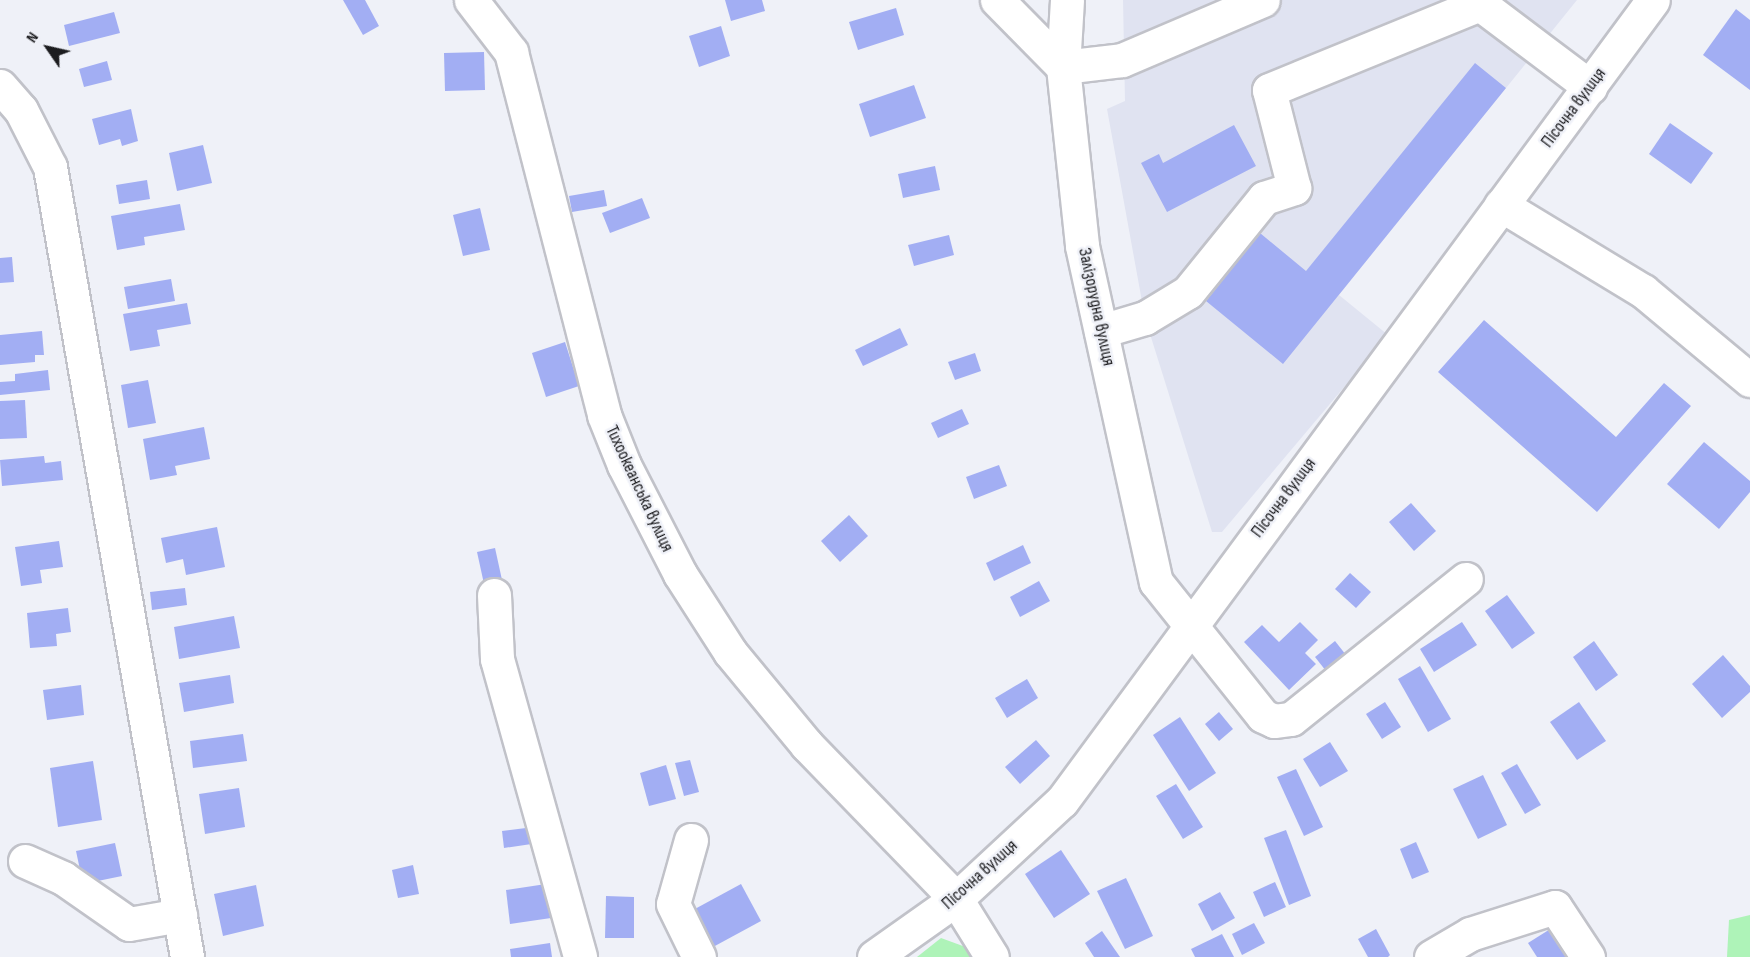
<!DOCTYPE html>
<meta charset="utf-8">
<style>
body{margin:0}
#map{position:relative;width:1750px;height:957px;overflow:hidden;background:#eff1f8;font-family:"Sofia Sans Condensed",sans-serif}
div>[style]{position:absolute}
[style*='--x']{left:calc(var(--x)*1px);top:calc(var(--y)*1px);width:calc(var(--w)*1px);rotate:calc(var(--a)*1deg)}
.built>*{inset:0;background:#e0e3f1}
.green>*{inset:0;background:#aef3b8}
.building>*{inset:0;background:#a2aef3}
.roads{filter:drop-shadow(2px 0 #c1c2c9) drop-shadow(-2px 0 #c1c2c9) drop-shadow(0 2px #c1c2c9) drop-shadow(0 -2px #c1c2c9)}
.minor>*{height:33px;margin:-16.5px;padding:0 16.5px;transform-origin:16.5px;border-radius:16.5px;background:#fff}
span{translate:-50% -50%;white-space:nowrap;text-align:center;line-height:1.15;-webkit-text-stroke:5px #eff1f8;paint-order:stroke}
.street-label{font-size:18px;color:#1c1c1f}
.north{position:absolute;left:18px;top:18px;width:60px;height:60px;-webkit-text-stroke:4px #eff1f8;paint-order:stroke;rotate:304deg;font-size:16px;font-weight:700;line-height:24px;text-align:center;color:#1c1c1f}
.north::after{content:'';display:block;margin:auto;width:21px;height:27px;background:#1c1c1f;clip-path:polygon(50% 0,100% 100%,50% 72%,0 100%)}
</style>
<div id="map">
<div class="built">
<div style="clip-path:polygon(1123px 0,1577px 0,1339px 295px,1388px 335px,1222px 532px,1212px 532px,1145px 318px,1107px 109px,1125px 101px)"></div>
</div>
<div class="green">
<div style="clip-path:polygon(1750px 915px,1750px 957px,1727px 957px,1729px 920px)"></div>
<div style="clip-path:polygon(941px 938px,971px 949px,977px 957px,917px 957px)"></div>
</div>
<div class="building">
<div style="clip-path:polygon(343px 0,365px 0,379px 26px,363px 35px)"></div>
<div style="clip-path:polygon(725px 0,762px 0,765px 11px,731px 21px)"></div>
<div style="clip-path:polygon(896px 8px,904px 35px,858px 50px,849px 22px)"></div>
<div style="clip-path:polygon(1736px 9px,1750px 20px,1750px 90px,1703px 55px)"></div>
<div style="clip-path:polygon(114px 12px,120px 33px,69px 46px,64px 25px)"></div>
<div style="clip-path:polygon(721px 26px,730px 56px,699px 67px,689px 36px)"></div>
<div style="clip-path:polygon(484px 52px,485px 90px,445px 91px,444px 53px)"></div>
<div style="clip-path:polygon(107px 61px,112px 80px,84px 87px,79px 69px)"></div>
<div style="clip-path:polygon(1475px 63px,1506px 88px,1283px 364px,1206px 301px,1260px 233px,1306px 271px)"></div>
<div style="clip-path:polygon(914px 85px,926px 118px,870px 137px,859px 104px)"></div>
<div style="clip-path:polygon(131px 109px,138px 141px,122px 146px,120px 139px,99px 145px,92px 119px)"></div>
<div style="clip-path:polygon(1670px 123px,1713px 153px,1691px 184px,1649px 154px)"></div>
<div style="clip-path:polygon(1234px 125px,1256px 166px,1167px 212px,1141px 163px,1159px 154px,1163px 163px)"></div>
<div style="clip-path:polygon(203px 145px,212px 183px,177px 191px,169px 153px)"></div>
<div style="clip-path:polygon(935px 166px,940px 190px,903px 198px,898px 174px)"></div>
<div style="clip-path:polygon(147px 180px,150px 199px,119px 204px,116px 185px)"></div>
<div style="clip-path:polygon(604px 190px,607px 206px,572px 212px,569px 196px)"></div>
<div style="clip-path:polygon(642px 198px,650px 218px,610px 233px,602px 213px)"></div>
<div style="clip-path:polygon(180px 204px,185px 230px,144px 237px,145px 245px,117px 250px,111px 216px)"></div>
<div style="clip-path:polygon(480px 208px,490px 250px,463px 256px,453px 215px)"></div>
<div style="clip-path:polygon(949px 235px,954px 255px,914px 266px,908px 245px)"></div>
<div style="clip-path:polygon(12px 257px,14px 282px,0 283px,0 258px)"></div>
<div style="clip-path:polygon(171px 279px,175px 301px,128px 309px,124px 287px)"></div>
<div style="clip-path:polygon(187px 303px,191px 324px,157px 330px,160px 346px,130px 351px,123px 314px)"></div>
<div style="clip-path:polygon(1484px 320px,1616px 437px,1664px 383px,1691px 406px,1597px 512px,1438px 372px)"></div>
<div style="clip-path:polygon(900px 328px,908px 345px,863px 366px,855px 350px)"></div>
<div style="clip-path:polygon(42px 331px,44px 355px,35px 355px,35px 362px,0 365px,0 335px)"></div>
<div style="clip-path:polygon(565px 342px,579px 386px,546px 397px,532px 353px)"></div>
<div style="clip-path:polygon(975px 353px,981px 371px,955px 380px,948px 362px)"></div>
<div style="clip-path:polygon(48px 370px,50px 390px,0 395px,0 382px,15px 381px,15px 374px)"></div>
<div style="clip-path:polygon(148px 380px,156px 423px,128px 428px,121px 385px)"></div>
<div style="clip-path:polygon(25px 400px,27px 438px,0 439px,0 401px)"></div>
<div style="clip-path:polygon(962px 409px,969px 424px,938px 438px,931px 423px)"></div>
<div style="clip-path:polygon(204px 427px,210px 459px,175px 466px,177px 475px,150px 480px,143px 439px)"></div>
<div style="clip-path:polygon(1704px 442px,1750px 481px,1750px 492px,1719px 529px,1667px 484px)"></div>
<div style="clip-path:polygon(44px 456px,45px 463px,61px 461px,63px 480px,2px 486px,0 460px)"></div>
<div style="clip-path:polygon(999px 465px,1007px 486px,974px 499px,966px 477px)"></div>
<div style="clip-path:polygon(1411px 503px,1436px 531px,1414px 551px,1389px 522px)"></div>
<div style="clip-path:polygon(849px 515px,868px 536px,840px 562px,821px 541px)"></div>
<div style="clip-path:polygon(217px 527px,225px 567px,186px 575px,183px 559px,166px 563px,161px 538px)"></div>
<div style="clip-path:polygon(59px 541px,63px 567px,40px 570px,42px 583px,21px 586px,15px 547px)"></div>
<div style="clip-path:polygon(1023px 545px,1031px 563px,994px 581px,986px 563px)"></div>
<div style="clip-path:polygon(495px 548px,502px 580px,484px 584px,477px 552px)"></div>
<div style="clip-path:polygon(1350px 573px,1371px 592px,1356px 608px,1335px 589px)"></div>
<div style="clip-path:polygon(1039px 581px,1050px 601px,1020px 617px,1010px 597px)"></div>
<div style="clip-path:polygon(185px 588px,187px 605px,152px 610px,150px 592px)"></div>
<div style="clip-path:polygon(1507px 595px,1535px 633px,1512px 649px,1485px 611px)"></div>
<div style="clip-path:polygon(68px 608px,71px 632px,56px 634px,57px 646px,30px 648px,27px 613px)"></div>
<div style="clip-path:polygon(234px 616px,240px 648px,179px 659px,174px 627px)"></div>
<div style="clip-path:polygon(1300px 622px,1318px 640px,1305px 653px,1316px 664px,1289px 690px,1244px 642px,1262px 625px,1279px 642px)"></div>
<div style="clip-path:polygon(1462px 622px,1477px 645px,1434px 672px,1420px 649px)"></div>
<div style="clip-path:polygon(1335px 641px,1346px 655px,1326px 671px,1315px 657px)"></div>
<div style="clip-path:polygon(1594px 641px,1618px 675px,1596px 691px,1573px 657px)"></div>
<div style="clip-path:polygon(1723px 655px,1750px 686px,1750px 692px,1722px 718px,1692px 684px)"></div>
<div style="clip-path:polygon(1420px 666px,1451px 719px,1428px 732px,1398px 679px)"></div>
<div style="clip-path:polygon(230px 675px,234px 703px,184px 712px,179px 683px)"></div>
<div style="clip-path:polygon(1027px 679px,1038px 698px,1007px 718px,995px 698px)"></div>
<div style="clip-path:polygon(81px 685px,84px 715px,47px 720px,43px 690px)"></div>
<div style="clip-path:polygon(1385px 702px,1401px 727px,1382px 739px,1366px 714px)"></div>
<div style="clip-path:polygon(1579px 702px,1606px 741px,1577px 760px,1550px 722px)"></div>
<div style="clip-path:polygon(1219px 712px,1233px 729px,1219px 741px,1205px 724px)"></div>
<div style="clip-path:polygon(1180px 717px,1216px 773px,1189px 791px,1153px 735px)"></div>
<div style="clip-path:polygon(243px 734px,247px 761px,193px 768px,190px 741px)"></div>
<div style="clip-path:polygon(1036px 740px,1050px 756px,1020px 784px,1005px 767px)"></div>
<div style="clip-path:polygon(1330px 742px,1348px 771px,1320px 787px,1303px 759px)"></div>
<div style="clip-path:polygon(690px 760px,699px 792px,684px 796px,675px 763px)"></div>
<div style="clip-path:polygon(93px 761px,102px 820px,58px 827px,50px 768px)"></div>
<div style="clip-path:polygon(1517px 764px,1541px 805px,1525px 814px,1501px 773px)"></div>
<div style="clip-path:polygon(666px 765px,676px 799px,649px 806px,640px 773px)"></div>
<div style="clip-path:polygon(1296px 769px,1323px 827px,1304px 836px,1277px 777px)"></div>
<div style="clip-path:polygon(1483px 775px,1507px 825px,1478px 839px,1453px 789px)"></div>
<div style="clip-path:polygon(1176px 784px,1203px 827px,1183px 839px,1156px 796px)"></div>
<div style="clip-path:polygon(239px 788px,245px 827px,205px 834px,199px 794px)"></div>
<div style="clip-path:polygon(542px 826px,545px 842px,504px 848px,502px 831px)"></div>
<div style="clip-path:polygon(1286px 830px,1311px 896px,1289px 905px,1264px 838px)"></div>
<div style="clip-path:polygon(1416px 842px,1429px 872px,1412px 879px,1400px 849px)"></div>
<div style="clip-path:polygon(115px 843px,122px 876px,83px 884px,76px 851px)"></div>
<div style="clip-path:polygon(1061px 850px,1090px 894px,1054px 918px,1025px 874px)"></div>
<div style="clip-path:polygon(413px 865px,419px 894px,398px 898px,392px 870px)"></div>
<div style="clip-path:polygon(1126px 878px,1153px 936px,1125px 949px,1097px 891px)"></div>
<div style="clip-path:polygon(1275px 882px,1286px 907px,1264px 917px,1253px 892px)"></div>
<div style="clip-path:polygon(546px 884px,551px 918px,510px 924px,506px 890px)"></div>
<div style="clip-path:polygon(741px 884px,761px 921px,713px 947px,693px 910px)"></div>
<div style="clip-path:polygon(256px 885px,264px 926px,223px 936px,214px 894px)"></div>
<div style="clip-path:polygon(1220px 892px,1235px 918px,1212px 931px,1198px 904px)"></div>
<div style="clip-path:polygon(606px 896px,634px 897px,634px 938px,605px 938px)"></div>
<div style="clip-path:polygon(1254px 923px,1265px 943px,1242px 955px,1232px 934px)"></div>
<div style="clip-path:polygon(1555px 926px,1574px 957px,1537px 957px,1528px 943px)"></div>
<div style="clip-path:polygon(1376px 929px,1390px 955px,1388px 957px,1368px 957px,1358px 939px)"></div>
<div style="clip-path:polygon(1102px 931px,1120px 957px,1094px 957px,1085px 943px)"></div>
<div style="clip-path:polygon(1222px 934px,1234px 957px,1195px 957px,1191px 949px)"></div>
<div style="clip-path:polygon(550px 943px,552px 957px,511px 957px,510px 949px)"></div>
</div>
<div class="roads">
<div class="minor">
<div style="--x:471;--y:0;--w:66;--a:52.4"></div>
<div style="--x:511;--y:52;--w:375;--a:75.6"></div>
<div style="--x:604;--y:415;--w:54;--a:68.2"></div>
<div style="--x:624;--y:465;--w:123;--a:62.8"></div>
<div style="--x:680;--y:574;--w:93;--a:57.3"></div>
<div style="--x:730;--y:652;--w:121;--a:50.4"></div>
<div style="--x:807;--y:745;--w:214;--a:45.9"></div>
<div style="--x:956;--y:899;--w:68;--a:58.2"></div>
<div style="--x:997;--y:0;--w:94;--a:45.4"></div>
<div style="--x:1063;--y:67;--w:180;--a:83.9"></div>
<div style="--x:1082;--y:246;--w:344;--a:77.6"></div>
<div style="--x:1156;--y:582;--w:171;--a:51.4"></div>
<div style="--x:1263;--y:716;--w:12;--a:24"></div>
<div style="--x:1274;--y:721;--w:17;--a:-7"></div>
<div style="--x:1291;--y:719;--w:224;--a:-38.7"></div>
<div style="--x:1067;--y:0;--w:67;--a:93.4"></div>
<div style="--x:1063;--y:67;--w:59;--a:-6.8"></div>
<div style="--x:1122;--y:60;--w:153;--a:-23.1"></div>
<div style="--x:0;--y:86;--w:32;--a:49"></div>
<div style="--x:21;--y:110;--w:64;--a:63"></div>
<div style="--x:50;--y:167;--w:802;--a:80.16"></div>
<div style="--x:1501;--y:205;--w:166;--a:31.2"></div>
<div style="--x:1643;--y:291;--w:139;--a:39.8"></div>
<div style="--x:1101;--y:331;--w:46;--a:-16.5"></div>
<div style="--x:1145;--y:318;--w:50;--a:-31.2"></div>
<div style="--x:1188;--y:292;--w:121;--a:-51"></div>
<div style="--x:1264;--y:198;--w:32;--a:-18"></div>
<div style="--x:1294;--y:188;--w:101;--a:-104.3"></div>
<div style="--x:1269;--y:90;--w:228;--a:-22.2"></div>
<div style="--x:1480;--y:4;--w:138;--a:37"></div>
<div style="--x:494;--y:595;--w:64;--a:87.3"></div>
<div style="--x:497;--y:659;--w:309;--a:74.4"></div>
<div style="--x:691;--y:840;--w:66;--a:105.7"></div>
<div style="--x:673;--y:904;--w:59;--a:63.9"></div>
<div style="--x:25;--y:861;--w:42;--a:24.1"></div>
<div style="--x:63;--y:878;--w:80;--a:34.9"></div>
<div style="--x:129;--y:924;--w:52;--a:-10"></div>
<div style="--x:874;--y:957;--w:100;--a:-35.3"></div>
<div style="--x:956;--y:899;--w:144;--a:-42.8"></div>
<div style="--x:1062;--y:801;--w:995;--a:-53.58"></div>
<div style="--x:1431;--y:957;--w:45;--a:-30.5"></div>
<div style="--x:1470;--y:934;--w:89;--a:-17.6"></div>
<div style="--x:1555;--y:907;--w:60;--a:56.6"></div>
</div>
</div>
<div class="street-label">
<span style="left:1574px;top:108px;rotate:-53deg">Пісочна вулиця</span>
<span style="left:1096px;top:307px;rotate:78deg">Залізорудна вулиця</span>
<span style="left:639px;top:489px;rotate:65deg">Тихоокеанська вулиця</span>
<span style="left:1284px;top:498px;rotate:-53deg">Пісочна вулиця</span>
<span style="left:980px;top:875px;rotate:-42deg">Пісочна вулиця</span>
</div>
<div class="north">N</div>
</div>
